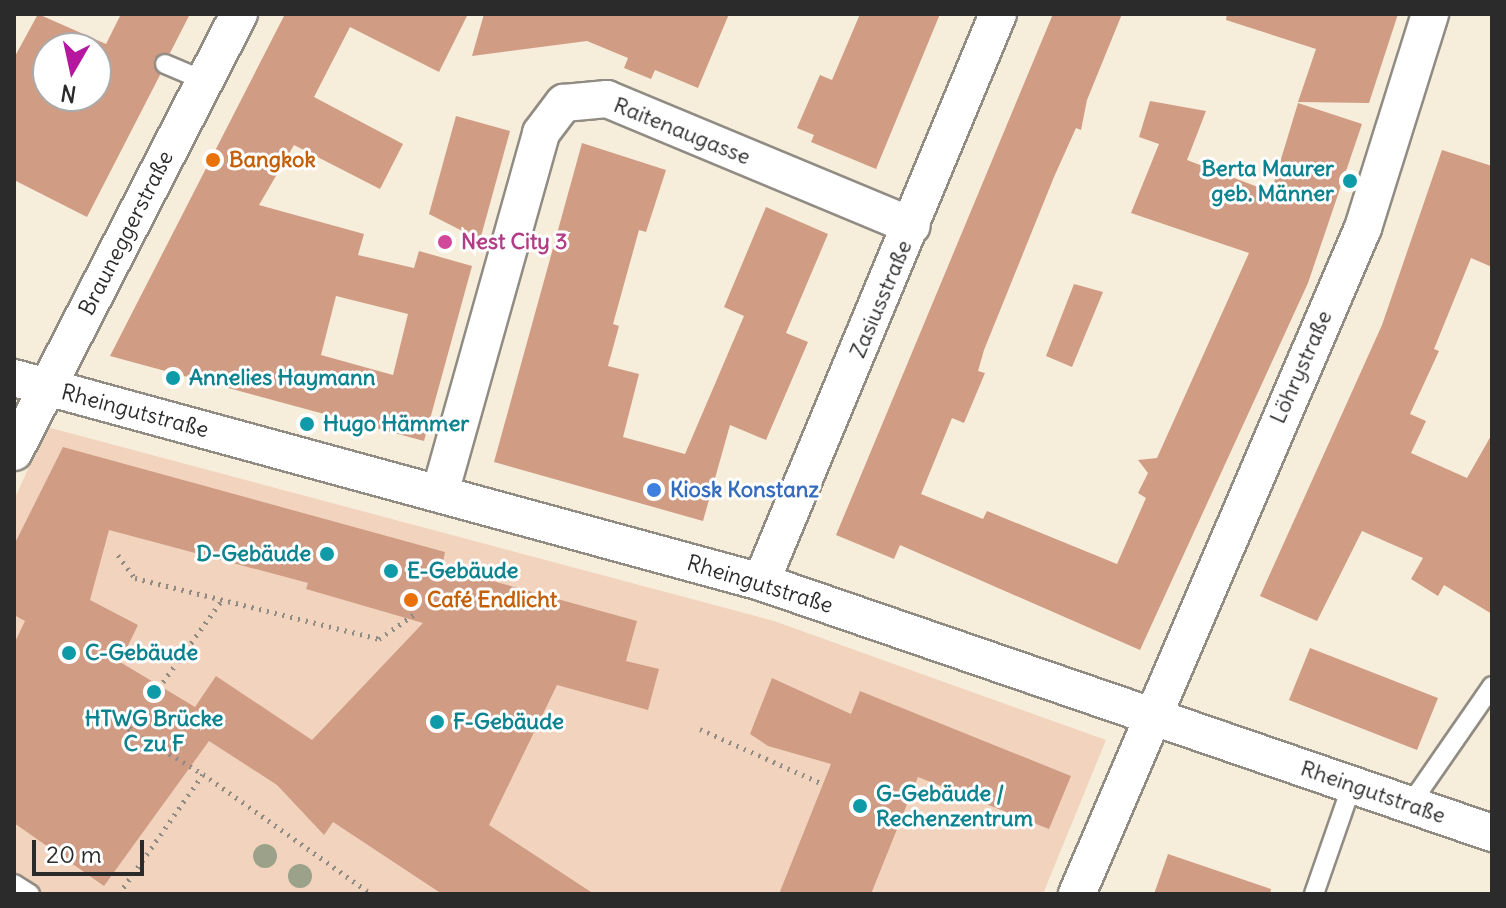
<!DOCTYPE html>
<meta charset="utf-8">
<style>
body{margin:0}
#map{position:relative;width:1506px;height:908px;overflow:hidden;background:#f7eddb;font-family:Delius,sans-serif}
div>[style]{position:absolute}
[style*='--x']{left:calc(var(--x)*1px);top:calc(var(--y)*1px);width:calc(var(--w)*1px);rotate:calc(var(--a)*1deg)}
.built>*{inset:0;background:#f2d4be}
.building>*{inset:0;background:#d09d84}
.path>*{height:5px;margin-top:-2.5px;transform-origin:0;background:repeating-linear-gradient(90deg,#918c83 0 2px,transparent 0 8px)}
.roads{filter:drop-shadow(2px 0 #918c83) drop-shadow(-2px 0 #918c83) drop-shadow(0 2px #918c83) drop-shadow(0 -2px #918c83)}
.service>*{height:18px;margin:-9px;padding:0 9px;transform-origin:9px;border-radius:9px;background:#fff}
.minor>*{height:36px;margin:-18px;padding:0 18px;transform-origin:18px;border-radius:18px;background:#fff}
.trees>*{width:24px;height:24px;margin:-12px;border-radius:50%;background:#9ca18a}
.dots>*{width:22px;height:22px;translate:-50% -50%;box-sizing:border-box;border:4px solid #fff;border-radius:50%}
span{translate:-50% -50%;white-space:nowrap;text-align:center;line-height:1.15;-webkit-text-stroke:6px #fff;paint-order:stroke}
.street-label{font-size:22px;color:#2b2b2b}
.food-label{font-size:22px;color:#c56008;font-weight:700}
.left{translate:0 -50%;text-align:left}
.culture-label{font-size:22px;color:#0d838f;font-weight:700}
.right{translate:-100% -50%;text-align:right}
.hotel-label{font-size:22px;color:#b23c85;font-weight:700}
.shop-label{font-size:22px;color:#366cbe;font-weight:700}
.frame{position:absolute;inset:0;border:16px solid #2b2b2b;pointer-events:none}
.north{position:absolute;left:32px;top:32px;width:80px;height:80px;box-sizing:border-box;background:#fff;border:2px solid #aaa;border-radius:50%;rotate:189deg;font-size:22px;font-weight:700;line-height:32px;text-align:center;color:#2b2b2b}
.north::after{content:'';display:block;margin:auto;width:28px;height:36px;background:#b5179e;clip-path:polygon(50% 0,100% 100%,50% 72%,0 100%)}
.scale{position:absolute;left:32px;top:840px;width:112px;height:36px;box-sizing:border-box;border:4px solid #2b2b2b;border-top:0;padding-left:10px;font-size:24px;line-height:28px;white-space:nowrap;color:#2b2b2b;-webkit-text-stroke:6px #fff;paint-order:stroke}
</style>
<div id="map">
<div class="built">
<div style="clip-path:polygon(47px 427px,774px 621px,1106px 740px,1043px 894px,14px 894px,14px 500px)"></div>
</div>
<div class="building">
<div style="clip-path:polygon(evenodd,38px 14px,106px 44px,121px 14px,190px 14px,170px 53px,154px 59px,160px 75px,87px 217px,14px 180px,14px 58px,38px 14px,48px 48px,96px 48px,96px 96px,48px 96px,48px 48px)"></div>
<div style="clip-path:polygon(evenodd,285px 14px,468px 14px,439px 72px,350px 27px,314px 97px,403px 144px,380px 189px,294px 145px,259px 205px,364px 234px,358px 255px,414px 268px,419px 251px,472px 266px,424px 441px,110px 356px,285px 14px,336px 296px,408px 314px,393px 375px,321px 355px,336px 296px)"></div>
<div style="clip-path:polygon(484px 14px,729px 14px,698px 88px,655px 70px,651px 79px,624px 68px,628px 58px,587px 41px,472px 56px)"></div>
<div style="clip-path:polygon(860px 14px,940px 14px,876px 169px,811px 142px,814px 135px,797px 128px,820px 75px,832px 80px)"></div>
<div style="clip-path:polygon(1053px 14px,1122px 14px,1087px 100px,1081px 130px,1076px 128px,1054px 177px,984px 350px,978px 371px,985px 373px,964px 423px,952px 418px,921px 494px,983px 519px,987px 511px,1117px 564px,1146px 498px,1138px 493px,1148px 473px,1138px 460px,1157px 458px,1249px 253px,1131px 213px,1159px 144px,1139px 137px,1150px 101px,1206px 111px,1187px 160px,1271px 192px,1298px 103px,1362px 124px,1308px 283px,1140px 650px,900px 545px,894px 559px,836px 535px)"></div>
<div style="clip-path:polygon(1227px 14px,1398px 14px,1369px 103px,1298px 102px,1316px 49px,1226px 20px)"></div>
<div style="clip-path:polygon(456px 116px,510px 131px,480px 240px,429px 214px)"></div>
<div style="clip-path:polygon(582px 143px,666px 170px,646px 232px,639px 230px,613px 324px,619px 326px,608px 366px,639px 374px,623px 437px,685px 454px,744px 316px,724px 307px,766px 207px,828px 234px,786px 333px,808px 342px,766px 440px,730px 425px,703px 521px,494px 462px)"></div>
<div style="clip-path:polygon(1442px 150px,1492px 166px,1492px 267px,1471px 258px,1434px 349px,1439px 351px,1410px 414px,1426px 421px,1411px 453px,1467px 478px,1492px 434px,1492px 614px,1444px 585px,1438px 596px,1411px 579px,1423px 558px,1362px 531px,1317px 621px,1260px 596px,1382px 325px)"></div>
<div style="clip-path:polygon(1074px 284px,1103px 292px,1072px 367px,1046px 356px)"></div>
<div style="clip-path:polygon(evenodd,63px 447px,445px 552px,442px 567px,637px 621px,626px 661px,659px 669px,648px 710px,557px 685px,489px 825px,594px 894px,442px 894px,333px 822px,324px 835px,277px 785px,209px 741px,104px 886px,14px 823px,14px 644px,25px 621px,14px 615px,14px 545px,63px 447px,109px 530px,308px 583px,306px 589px,423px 623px,312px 740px,216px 676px,195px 707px,120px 662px,138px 625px,90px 600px,109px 530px)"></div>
<div style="clip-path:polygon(1310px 648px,1438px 698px,1417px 750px,1289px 700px)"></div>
<div style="clip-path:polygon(772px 678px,851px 714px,860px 691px,1071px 776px,1049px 829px,918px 777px,871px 894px,779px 894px,831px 764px,768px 746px,750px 734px)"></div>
<div style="clip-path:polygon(1168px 854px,1271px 889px,1270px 894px,1154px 894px)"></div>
</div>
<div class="path">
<div style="--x:118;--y:555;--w:29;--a:54"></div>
<div style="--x:135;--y:578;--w:252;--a:14"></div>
<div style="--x:379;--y:639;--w:45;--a:-35.1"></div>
<div style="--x:163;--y:682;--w:101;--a:-54.3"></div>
<div style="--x:139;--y:712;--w:20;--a:123"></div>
<div style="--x:128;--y:729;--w:87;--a:31"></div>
<div style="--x:700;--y:729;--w:135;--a:24.1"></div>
<div style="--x:119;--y:894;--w:146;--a:-55"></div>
<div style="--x:203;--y:774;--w:206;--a:35.5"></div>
</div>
<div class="roads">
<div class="service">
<div style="--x:165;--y:64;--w:43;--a:23"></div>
<div style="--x:1409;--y:806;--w:146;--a:-55.3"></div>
<div style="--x:14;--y:884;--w:19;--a:32"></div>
<div style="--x:1314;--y:894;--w:115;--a:-70.8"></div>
</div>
<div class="minor">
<div style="--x:14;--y:378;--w:774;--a:15.27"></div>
<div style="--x:761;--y:582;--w:773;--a:18.95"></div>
<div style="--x:14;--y:452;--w:492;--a:-62.8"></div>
<div style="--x:440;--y:493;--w:374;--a:-74.3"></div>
<div style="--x:541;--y:133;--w:38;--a:-53"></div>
<div style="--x:564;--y:103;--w:43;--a:-5.3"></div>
<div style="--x:607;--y:99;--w:330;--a:22.6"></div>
<div style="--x:761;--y:582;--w:615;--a:-67.35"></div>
<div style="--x:1077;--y:894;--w:725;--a:-66.76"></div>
<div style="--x:1363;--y:228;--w:224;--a:-72.6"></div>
</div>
</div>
<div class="trees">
<div style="left:265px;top:856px"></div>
<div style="left:300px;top:876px"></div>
</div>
<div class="dots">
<div style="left:213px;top:160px;background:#e8710a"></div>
<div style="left:1350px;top:181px;background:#0f9aa8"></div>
<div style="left:445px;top:242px;background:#d1479c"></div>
<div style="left:173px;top:378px;background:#0f9aa8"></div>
<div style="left:307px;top:424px;background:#0f9aa8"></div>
<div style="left:654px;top:490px;background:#3f7fe0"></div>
<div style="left:327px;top:554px;background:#0f9aa8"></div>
<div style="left:391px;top:571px;background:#0f9aa8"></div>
<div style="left:411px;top:600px;background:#e8710a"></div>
<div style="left:69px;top:653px;background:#0f9aa8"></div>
<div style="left:154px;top:692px;background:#0f9aa8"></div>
<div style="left:437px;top:722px;background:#0f9aa8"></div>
<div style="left:860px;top:806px;background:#0f9aa8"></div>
</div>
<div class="street-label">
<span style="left:682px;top:131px;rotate:22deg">Raitenaugasse</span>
<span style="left:126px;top:233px;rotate:-63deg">Brauneggerstraße</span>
<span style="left:881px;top:299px;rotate:-67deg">Zasiusstraße</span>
<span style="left:1301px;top:367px;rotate:-66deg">Löhrystraße</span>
<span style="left:135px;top:411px;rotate:15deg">Rheingutstraße</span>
<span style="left:760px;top:584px;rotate:17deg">Rheingutstraße</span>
<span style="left:1373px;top:792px;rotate:19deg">Rheingutstraße</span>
</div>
<div class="food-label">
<span class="left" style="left:229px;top:160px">Bangkok</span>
<span class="left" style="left:427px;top:600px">Café Endlicht</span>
</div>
<div class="culture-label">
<span class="right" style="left:1334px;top:181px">Berta Maurer<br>geb. Männer</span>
<span class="left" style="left:189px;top:378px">Annelies Haymann</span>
<span class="left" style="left:323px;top:424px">Hugo Hämmer</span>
<span class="right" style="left:311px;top:554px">D-Gebäude</span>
<span class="left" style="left:407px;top:571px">E-Gebäude</span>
<span class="left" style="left:85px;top:653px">C-Gebäude</span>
<span style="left:154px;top:731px">HTWG Brücke<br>C zu F</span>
<span class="left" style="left:453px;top:722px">F-Gebäude</span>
<span class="left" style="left:876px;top:806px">G-Gebäude /<br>Rechenzentrum</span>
</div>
<div class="hotel-label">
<span class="left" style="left:461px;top:242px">Nest City 3</span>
</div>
<div class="shop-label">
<span class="left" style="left:670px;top:490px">Kiosk Konstanz</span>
</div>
<div class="frame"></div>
<div class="north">N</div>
<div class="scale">20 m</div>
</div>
